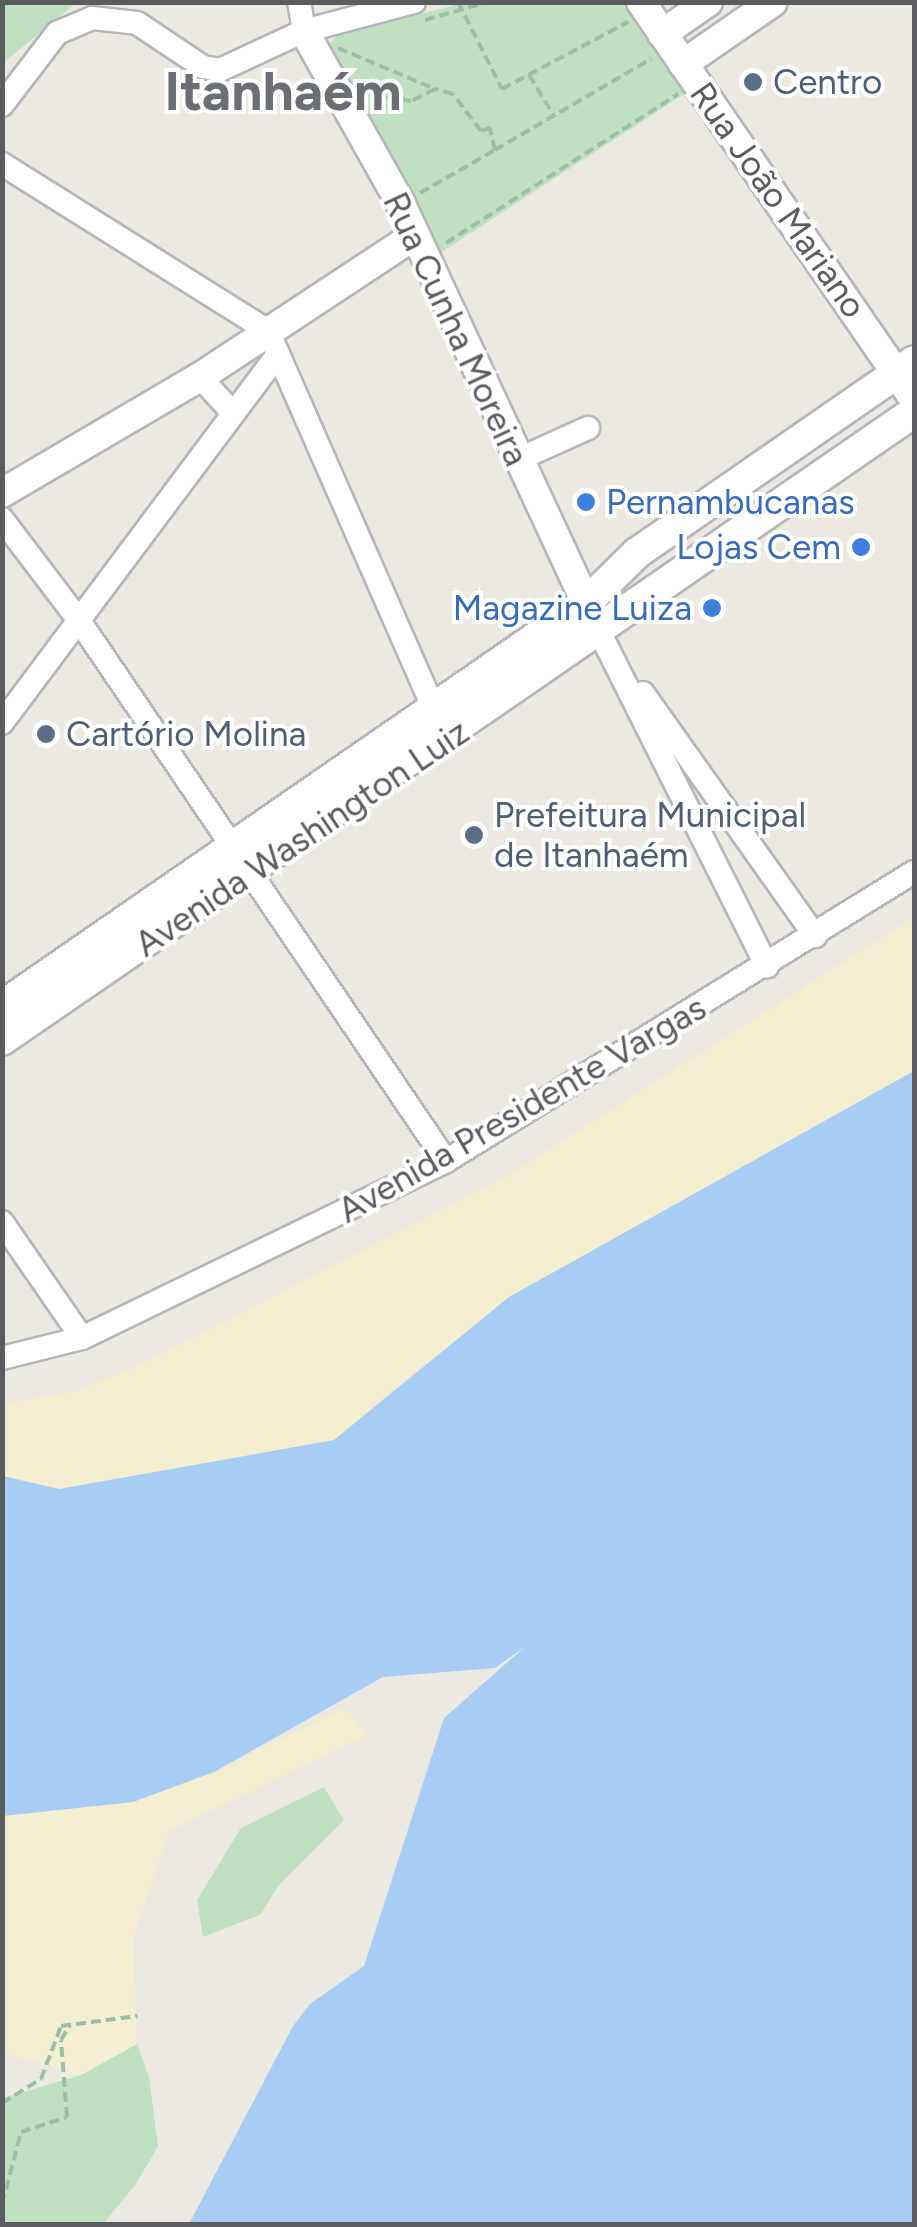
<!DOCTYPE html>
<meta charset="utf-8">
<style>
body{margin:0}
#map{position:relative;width:917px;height:2227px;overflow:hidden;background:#ebe9e1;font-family:Figtree,sans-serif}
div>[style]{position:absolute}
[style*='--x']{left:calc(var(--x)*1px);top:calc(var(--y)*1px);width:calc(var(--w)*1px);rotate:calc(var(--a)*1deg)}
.green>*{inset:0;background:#c0e0c2}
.sand>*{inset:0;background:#f5efd2}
.water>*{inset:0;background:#a8cdf4}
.path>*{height:4px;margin-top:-2px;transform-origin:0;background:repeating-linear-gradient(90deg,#9ac0a7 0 10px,transparent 0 15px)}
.roads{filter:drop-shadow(2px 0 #b4b6ba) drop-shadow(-2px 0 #b4b6ba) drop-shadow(0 2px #b4b6ba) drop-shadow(0 -2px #b4b6ba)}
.minor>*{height:22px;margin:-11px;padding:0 11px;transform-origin:11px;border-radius:11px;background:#fff}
.tertiary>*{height:28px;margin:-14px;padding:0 14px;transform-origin:14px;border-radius:14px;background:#fff}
.secondary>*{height:30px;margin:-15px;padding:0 15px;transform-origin:15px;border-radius:15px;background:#fff}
.dots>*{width:28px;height:28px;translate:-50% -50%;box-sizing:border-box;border:5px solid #fff;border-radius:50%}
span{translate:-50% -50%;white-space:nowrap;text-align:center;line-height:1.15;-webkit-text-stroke:8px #fff;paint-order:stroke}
.service-label{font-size:35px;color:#4e5e75}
.left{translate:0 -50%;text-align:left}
.street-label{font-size:35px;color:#5a5c60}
.shop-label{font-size:35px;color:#366cbe}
.right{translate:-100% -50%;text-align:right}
.town-label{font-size:55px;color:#6b6e72;font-weight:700}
.frame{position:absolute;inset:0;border:5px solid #5a5c60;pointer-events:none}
</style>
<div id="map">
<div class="green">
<div style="clip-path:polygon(3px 2px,76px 2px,76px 3px,3px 63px)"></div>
<div style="clip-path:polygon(464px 3px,625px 3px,684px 94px,434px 257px,327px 46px,338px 35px)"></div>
<div style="clip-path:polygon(324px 1787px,344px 1820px,279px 1885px,260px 1915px,203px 1937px,197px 1900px,241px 1828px)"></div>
<div style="clip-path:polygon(137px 2044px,149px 2077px,158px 2146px,136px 2184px,103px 2224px,3px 2224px,3px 2098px,81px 2075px)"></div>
</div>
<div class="sand">
<div style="clip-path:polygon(914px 917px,914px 1071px,684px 1200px,418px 1368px,334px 1440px,58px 1489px,3px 1476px,3px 1403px,77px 1391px,139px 1365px,507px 1176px)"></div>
<div style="clip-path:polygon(344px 1708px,368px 1734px,170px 1831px,133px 1939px,137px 2044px,81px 2075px,3px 2053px,3px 1816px,133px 1802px,214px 1772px)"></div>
</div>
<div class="water">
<div style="clip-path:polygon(914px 1071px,914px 2224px,189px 2224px,293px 2026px,310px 2004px,364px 1966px,444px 1718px,526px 1646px,495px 1668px,383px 1677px,214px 1772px,133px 1802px,3px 1816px,3px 1476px,59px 1489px,334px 1440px,509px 1297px)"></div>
</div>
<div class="path">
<div style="--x:458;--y:2;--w:97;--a:63.2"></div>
<div style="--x:502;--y:89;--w:143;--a:-28"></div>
<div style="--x:425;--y:20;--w:66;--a:-15.9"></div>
<div style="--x:338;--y:48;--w:105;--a:22.9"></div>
<div style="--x:435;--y:89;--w:27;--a:153"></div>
<div style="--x:411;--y:101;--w:49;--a:-170.5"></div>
<div style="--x:529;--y:75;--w:46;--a:58.4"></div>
<div style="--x:495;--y:150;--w:181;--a:-30.3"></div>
<div style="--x:420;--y:193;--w:86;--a:-29.8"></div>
<div style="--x:495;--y:150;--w:23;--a:-103"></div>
<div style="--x:490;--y:128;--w:9;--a:162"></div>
<div style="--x:481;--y:131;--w:46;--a:-127.1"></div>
<div style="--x:453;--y:94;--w:19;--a:-164"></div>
<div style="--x:446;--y:243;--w:276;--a:-32.7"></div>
<div style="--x:2;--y:2103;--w:46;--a:-31.6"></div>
<div style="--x:41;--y:2079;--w:57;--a:-69.3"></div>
<div style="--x:61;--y:2026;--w:77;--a:-7.5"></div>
<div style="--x:2;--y:2204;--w:74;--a:-75.2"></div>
<div style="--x:21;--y:2132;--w:48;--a:-18.1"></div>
<div style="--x:67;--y:2117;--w:77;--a:-94.5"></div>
<div style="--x:61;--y:2040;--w:17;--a:-59"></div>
</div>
<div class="roads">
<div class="minor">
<div style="--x:299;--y:2;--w:29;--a:80"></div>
<div style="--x:2;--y:105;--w:91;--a:-52.6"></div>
<div style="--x:57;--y:33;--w:38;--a:-23"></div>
<div style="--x:92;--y:18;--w:45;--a:6.3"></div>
<div style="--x:137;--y:23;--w:79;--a:33.7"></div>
<div style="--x:203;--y:67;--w:17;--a:10"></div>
<div style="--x:220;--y:70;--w:93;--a:-24.9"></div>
<div style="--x:304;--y:31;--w:114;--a:-14.8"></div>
<div style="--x:2;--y:164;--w:314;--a:32.1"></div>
<div style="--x:268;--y:331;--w:427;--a:66.3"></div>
<div style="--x:200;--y:377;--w:47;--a:47.6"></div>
<div style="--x:517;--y:460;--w:78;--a:-24.3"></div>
<div style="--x:2;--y:519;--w:126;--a:52.8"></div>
<div style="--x:78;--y:619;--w:655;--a:55.82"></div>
<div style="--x:600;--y:633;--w:373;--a:63.4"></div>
<div style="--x:643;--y:693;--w:298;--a:54.7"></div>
<div style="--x:2;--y:723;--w:461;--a:-53.2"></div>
<div style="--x:2;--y:1222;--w:141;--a:55.4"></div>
<div style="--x:2;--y:1358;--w:82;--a:-14"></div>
<div style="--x:82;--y:1338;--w:405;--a:-25.9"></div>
<div style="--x:446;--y:1161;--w:550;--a:-31.7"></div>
</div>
<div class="tertiary">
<div style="--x:641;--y:2;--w:482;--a:55.5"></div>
<div style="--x:304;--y:31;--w:198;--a:60.7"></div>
<div style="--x:401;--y:204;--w:460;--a:65.1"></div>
<div style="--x:662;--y:34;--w:56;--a:-34.8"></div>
<div style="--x:683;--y:64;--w:109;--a:-34.6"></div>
<div style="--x:2;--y:493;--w:229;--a:-30.4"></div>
<div style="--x:200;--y:377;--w:256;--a:-33.4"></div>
</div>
<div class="secondary">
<div style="--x:2;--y:1006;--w:710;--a:-34.61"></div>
<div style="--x:586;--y:603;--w:71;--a:-44.4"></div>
<div style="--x:637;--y:553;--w:337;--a:-34.7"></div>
<div style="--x:2;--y:1040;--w:1107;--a:-34.55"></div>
</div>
</div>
<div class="dots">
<div style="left:753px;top:82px;background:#5c6f8a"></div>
<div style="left:586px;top:502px;background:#3f7fe0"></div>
<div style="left:861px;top:547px;background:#3f7fe0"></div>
<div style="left:712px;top:608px;background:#3f7fe0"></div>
<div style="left:46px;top:734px;background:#5c6f8a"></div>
<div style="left:474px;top:835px;background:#5c6f8a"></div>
</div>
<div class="service-label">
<span class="left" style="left:773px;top:82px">Centro</span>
<span class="left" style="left:66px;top:734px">Cartório Molina</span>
<span class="left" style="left:494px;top:835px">Prefeitura Municipal<br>de Itanhaém</span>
</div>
<div class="street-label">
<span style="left:778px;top:200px;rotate:55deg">Rua João Mariano</span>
<span style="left:456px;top:329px;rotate:65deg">Rua Cunha Moreira</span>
<span style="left:302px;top:838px;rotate:-34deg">Avenida Washington Luiz</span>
<span style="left:522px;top:1109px;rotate:-30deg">Avenida Presidente Vargas</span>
</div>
<div class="shop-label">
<span class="left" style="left:606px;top:502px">Pernambucanas</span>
<span class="right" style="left:841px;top:547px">Lojas Cem</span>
<span class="right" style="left:692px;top:608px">Magazine Luiza</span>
</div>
<div class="town-label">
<span style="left:283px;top:92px">Itanhaém</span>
</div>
<div class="frame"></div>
</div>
